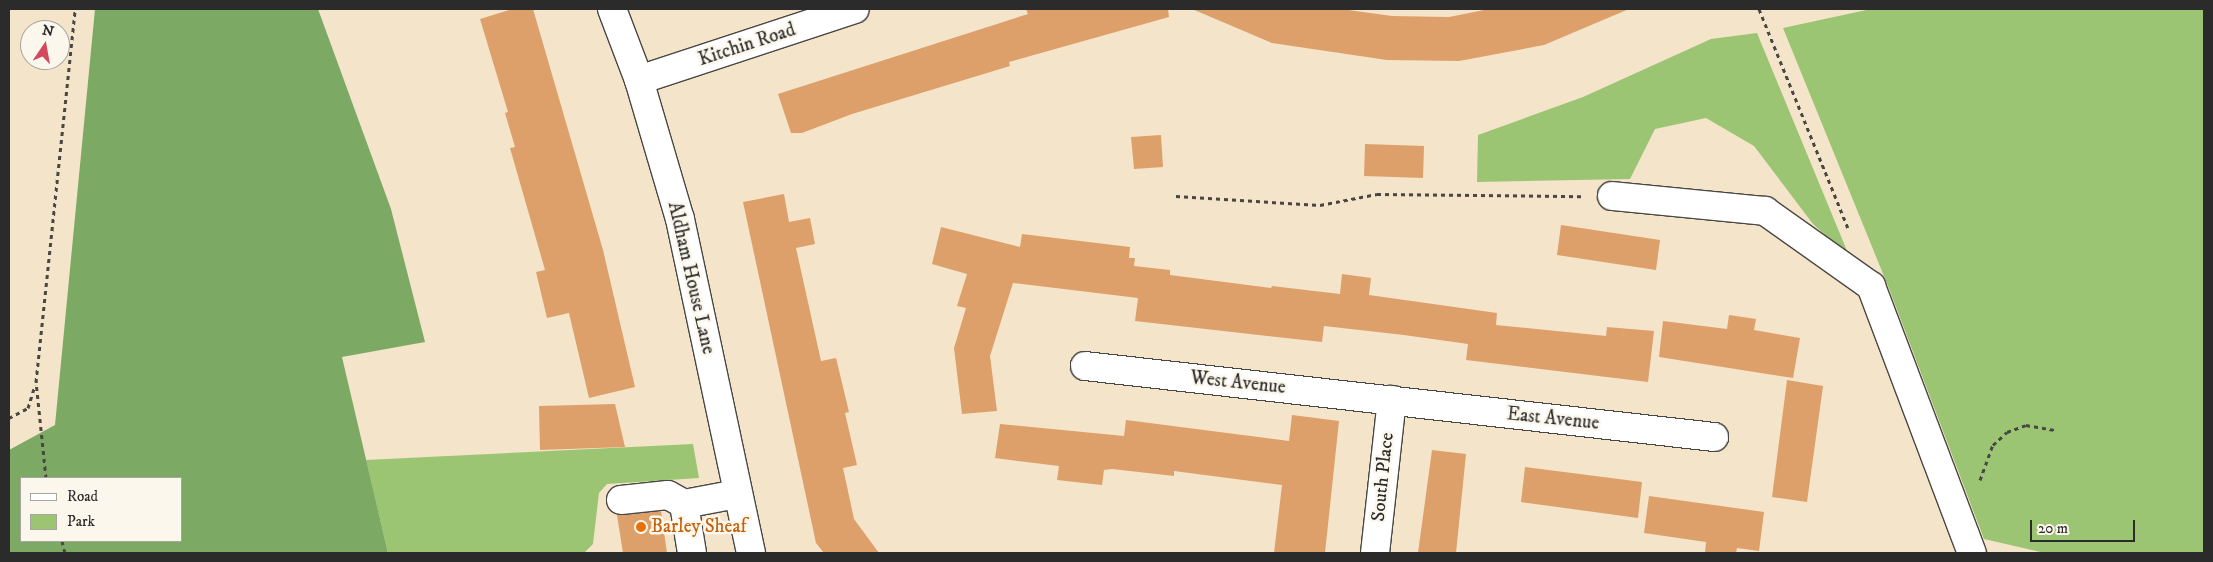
<!DOCTYPE html>
<style>
body{margin:0}
#map{position:relative;width:2213px;height:562px;overflow:hidden;background:#f4e4ca;font-family:"IM FELL DW Pica",serif}
div>[style]{position:absolute}
[style*='--x']{left:calc(var(--x)*1px);top:calc(var(--y)*1px);width:calc(var(--w)*1px);rotate:calc(var(--a)*1deg)}
.green>*{inset:0;background:#9bc572}
.forest>*{inset:0;background:#7caa64}
.building>*{inset:0;background:#dda06a}
.path>*{height:3px;margin-top:-1.5px;transform-origin:0;background:repeating-linear-gradient(90deg,#494743 0 4px,transparent 0 8px)}
.roads{filter:drop-shadow(1px 0 #494743) drop-shadow(-1px 0 #494743) drop-shadow(0 1px #494743) drop-shadow(0 -1px #494743)}
.minor>*{height:28px;margin:-14px;padding:0 14px;transform-origin:14px;border-radius:14px;background:#fff}
.dots>*{width:14px;height:14px;translate:-50% -50%;box-sizing:border-box;border:2px solid #fbf7ec;border-radius:50%}
span{translate:-50% -50%;white-space:nowrap;text-align:center;line-height:1.15;-webkit-text-stroke:5px #fbf7ec;paint-order:stroke}
.street-label{font-size:19px;color:#2b2b2b}
.food-label{font-size:19px;color:#c56008}
.left{translate:0 -50%;text-align:left}
.frame{position:absolute;inset:0;border:10px solid #2b2b2b;pointer-events:none}
.legend{position:absolute;left:20px;top:477px;width:162px;height:65px;box-sizing:border-box;background:#fbf7ec;border:1px solid #a8a59f;margin:0;padding:6px 9px;list-style:none;font-size:15px;color:#2b2b2b}
.legend li{display:flex;align-items:center;gap:10px;height:25px}
.legend b{width:25px;border:1px solid #a8a59f}
.north{position:absolute;left:20px;top:20px;width:50px;height:50px;box-sizing:border-box;background:#fbf7ec;border:1px solid #a8a59f;border-radius:50%;rotate:12deg;font-size:14px;font-weight:700;line-height:20px;text-align:center;color:#2b2b2b}
.north::after{content:'';display:block;margin:auto;width:18px;height:22px;background:#d1495b;clip-path:polygon(50% 0,100% 100%,50% 72%,0 100%)}
.scale{position:absolute;left:2030px;top:520px;width:105px;height:22px;box-sizing:border-box;border:2px solid #2b2b2b;border-top:0;padding-left:6px;font-size:15px;line-height:18px;white-space:nowrap;color:#2b2b2b;-webkit-text-stroke:4px #fbf7ec;paint-order:stroke}
</style>
<div id="map">
<div class="green">
<div style="clip-path:polygon(1871px 9px,2204px 9px,2204px 553px,2045px 553px,1984px 539px,1888px 286px,1783px 28px)"></div>
<div style="clip-path:polygon(1757px 33px,1850px 258px,1813px 224px,1754px 146px,1706px 118px,1655px 129px,1630px 179px,1477px 182px,1478px 135px,1583px 97px,1711px 39px)"></div>
<div style="clip-path:polygon(693px 444px,699px 478px,607px 484px,599px 493px,593px 544px,584px 553px,388px 553px,366px 460px)"></div>
</div>
<div class="forest">
<div style="clip-path:polygon(evenodd,95px 9px,318px 9px,391px 209px,425px 342px,342px 357px,388px 553px,9px 553px,9px 450px,55px 425px,95px 9px,21px 478px,181px 478px,181px 541px,21px 541px,21px 478px)"></div>
</div>
<div class="building">
<div style="clip-path:polygon(512px 9px,533px 9px,603px 250px,635px 387px,589px 398px,569px 313px,547px 318px,536px 272px,545px 270px,510px 148px,515px 147px,505px 113px,508px 112px,480px 19px)"></div>
<div style="clip-path:polygon(1026px 9px,1168px 9px,1169px 17px,1009px 62px,1010px 66px,852px 114px,802px 133px,791px 133px,778px 94px,1028px 14px)"></div>
<div style="clip-path:polygon(1192px 9px,1341px 9px,1392px 16px,1449px 17px,1489px 9px,1629px 9px,1544px 45px,1459px 61px,1387px 60px,1272px 43px)"></div>
<div style="clip-path:polygon(1161px 135px,1163px 167px,1134px 169px,1131px 137px)"></div>
<div style="clip-path:polygon(1365px 144px,1424px 146px,1423px 178px,1364px 176px)"></div>
<div style="clip-path:polygon(784px 194px,789px 222px,810px 218px,815px 244px,796px 248px,821px 361px,836px 358px,849px 412px,845px 413px,857px 465px,843px 468px,854px 519px,879px 553px,824px 553px,816px 543px,743px 202px)"></div>
<div style="clip-path:polygon(1561px 225px,1660px 240px,1656px 270px,1557px 255px)"></div>
<div style="clip-path:polygon(941px 227px,1020px 247px,1022px 234px,1130px 247px,1129px 258px,1135px 258px,1134px 266px,1170px 270px,1170px 275px,1271px 288px,1272px 286px,1340px 294px,1342px 274px,1371px 278px,1369px 295px,1497px 313px,1496px 325px,1606px 336px,1607px 327px,1654px 331px,1648px 382px,1466px 360px,1468px 344px,1404px 335px,1324px 326px,1322px 342px,1135px 321px,1138px 298px,1013px 283px,990px 356px,997px 411px,962px 414px,954px 348px,966px 308px,957px 306px,967px 274px,932px 264px)"></div>
<div style="clip-path:polygon(1729px 315px,1756px 319px,1754px 330px,1800px 338px,1793px 378px,1659px 357px,1663px 321px,1727px 329px)"></div>
<div style="clip-path:polygon(1787px 380px,1823px 386px,1807px 502px,1772px 497px)"></div>
<div style="clip-path:polygon(615px 404px,625px 447px,540px 450px,539px 406px)"></div>
<div style="clip-path:polygon(1292px 415px,1339px 421px,1325px 553px,1274px 553px,1282px 485px,1174px 471px,1174px 476px,1112px 469px,1104px 470px,1102px 485px,1057px 480px,1059px 466px,995px 458px,1000px 424px,1124px 436px,1126px 420px,1289px 441px)"></div>
<div style="clip-path:polygon(1432px 450px,1466px 454px,1456px 553px,1418px 553px)"></div>
<div style="clip-path:polygon(1525px 467px,1642px 482px,1638px 518px,1521px 502px)"></div>
<div style="clip-path:polygon(1649px 496px,1764px 512px,1759px 551px,1737px 548px,1736px 553px,1705px 553px,1706px 542px,1644px 533px)"></div>
<div style="clip-path:polygon(661px 511px,667px 553px,623px 553px,617px 515px)"></div>
</div>
<div class="path">
<div style="--x:1759;--y:9;--w:236;--a:67.9"></div>
<div style="--x:1176;--y:196;--w:144;--a:3.6"></div>
<div style="--x:1320;--y:205;--w:58;--a:-10.9"></div>
<div style="--x:1377;--y:194;--w:204;--a:0.6"></div>
<div style="--x:9;--y:418;--w:21;--a:-28"></div>
<div style="--x:28;--y:408;--w:24;--a:-73"></div>
<div style="--x:46;--y:478;--w:97;--a:-95.9"></div>
<div style="--x:36;--y:382;--w:375;--a:-84"></div>
<div style="--x:1980;--y:480;--w:37;--a:-70"></div>
<div style="--x:1993;--y:445;--w:19;--a:-43"></div>
<div style="--x:2007;--y:432;--w:20;--a:-20"></div>
<div style="--x:2026;--y:425;--w:29;--a:10"></div>
<div style="--x:62;--y:541;--w:12;--a:76"></div>
</div>
<div class="roads">
<div class="minor">
<div style="--x:612;--y:9;--w:76;--a:69.2"></div>
<div style="--x:639;--y:80;--w:145;--a:73.6"></div>
<div style="--x:680;--y:219;--w:341;--a:78"></div>
<div style="--x:639;--y:80;--w:227;--a:-18.2"></div>
<div style="--x:1612;--y:196;--w:154;--a:5.6"></div>
<div style="--x:1765;--y:211;--w:130;--a:35.3"></div>
<div style="--x:1871;--y:286;--w:285;--a:69.3"></div>
<div style="--x:1085;--y:366;--w:633;--a:6.44"></div>
<div style="--x:621;--y:500;--w:47;--a:-6.1"></div>
<div style="--x:668;--y:495;--w:18;--a:29"></div>
<div style="--x:692;--y:553;--w:50;--a:-99.3"></div>
<div style="--x:684;--y:504;--w:54;--a:-10.7"></div>
<div style="--x:1375;--y:553;--w:154;--a:-83.7"></div>
</div>
</div>
<div class="dots">
<div style="left:641px;top:527px;background:#e8710a"></div>
</div>
<div class="street-label">
<span style="left:747px;top:45px;rotate:-18deg">Kitchin Road</span>
<span style="left:691px;top:278px;rotate:77deg">Aldham House Lane</span>
<span style="left:1238px;top:383px;rotate:6deg">West Avenue</span>
<span style="left:1553px;top:419px;rotate:6deg">East Avenue</span>
<span style="left:1383px;top:477px;rotate:-84deg">South Place</span>
</div>
<div class="food-label">
<span class="left" style="left:651px;top:527px">Barley Sheaf</span>
</div>
<div class="frame"></div>
<ul class="legend">
<li><b style="height:6px;background:#fff"></b>Road</li>
<li><b style="height:14px;background:#9bc572"></b>Park</li>
</ul>
<div class="north">N</div>
<div class="scale">20 m</div>
</div>
